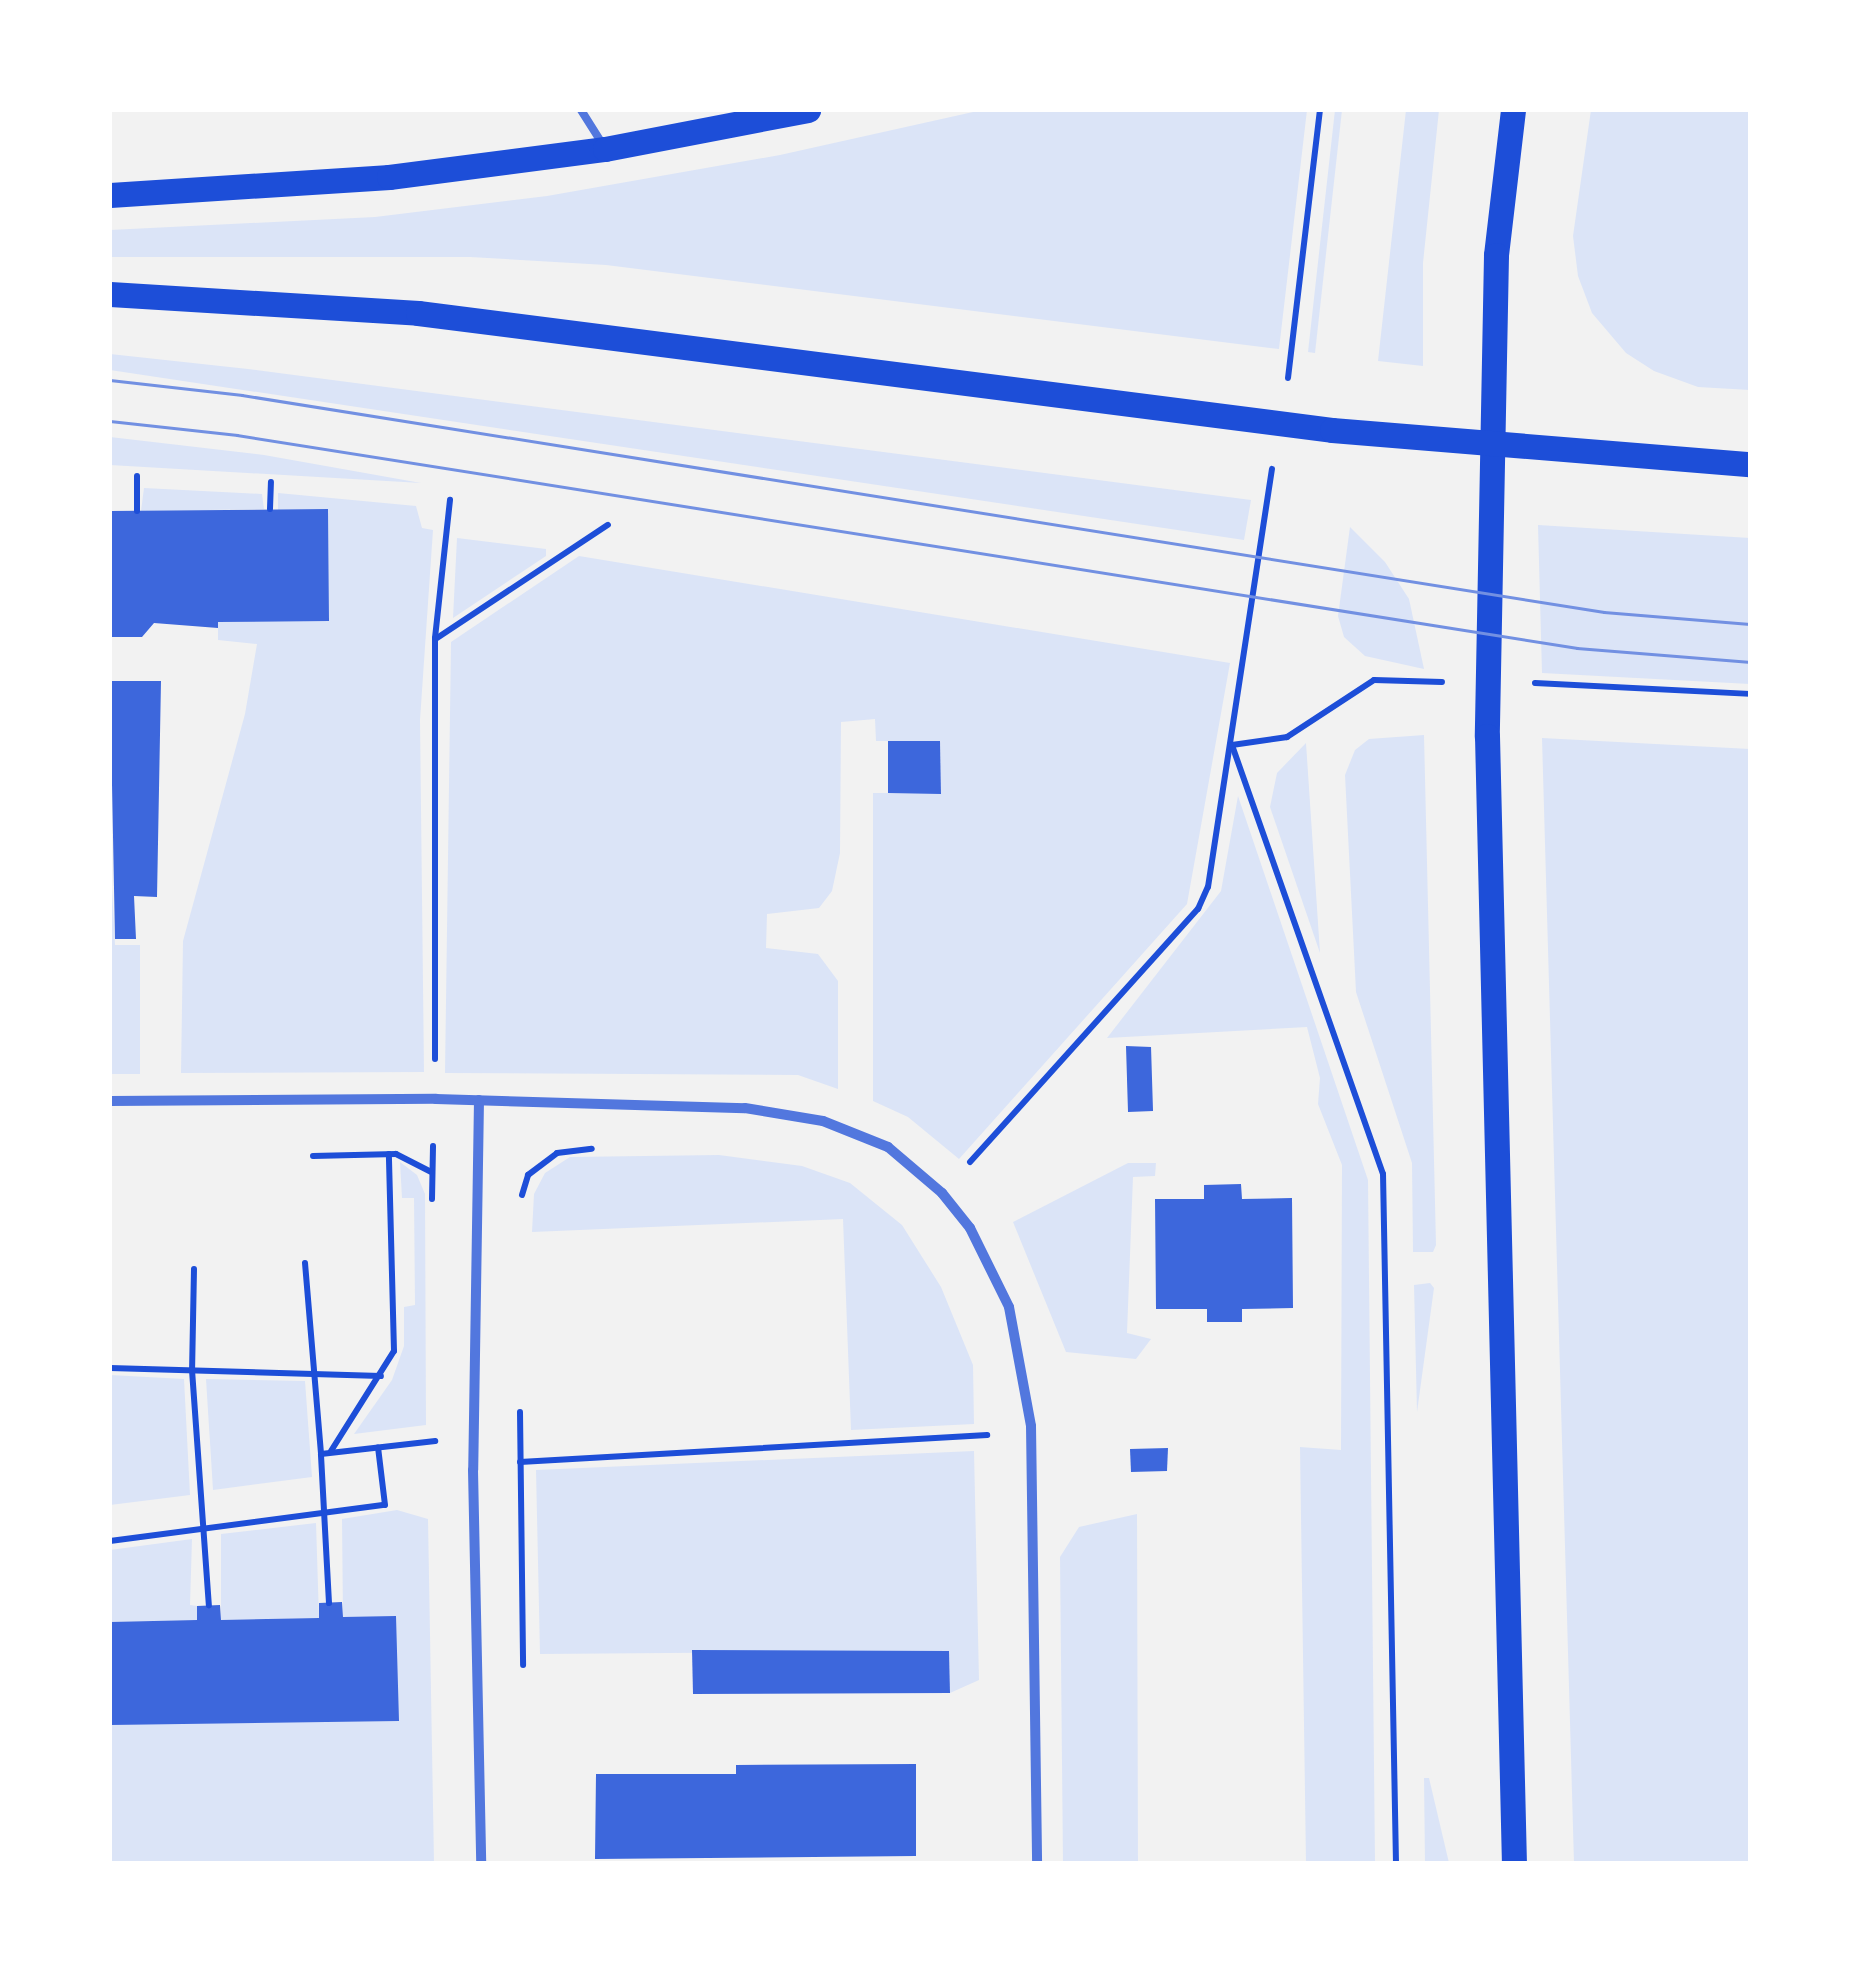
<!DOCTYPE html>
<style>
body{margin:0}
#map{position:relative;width:1860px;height:1973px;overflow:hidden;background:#f2f2f2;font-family:Mulish,sans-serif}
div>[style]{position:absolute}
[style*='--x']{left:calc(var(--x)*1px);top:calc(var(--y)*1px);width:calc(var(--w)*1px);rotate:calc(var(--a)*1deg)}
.green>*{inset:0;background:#dbe4f7}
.building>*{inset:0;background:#3d67dc}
.path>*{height:6px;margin:-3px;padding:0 3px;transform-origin:3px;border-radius:3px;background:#1d4ed8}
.service>*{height:8px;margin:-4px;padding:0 4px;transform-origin:4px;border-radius:4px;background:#5277de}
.minor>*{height:10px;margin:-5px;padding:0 5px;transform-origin:5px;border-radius:5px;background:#5277de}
.primary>*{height:25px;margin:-12.5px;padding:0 12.5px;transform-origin:12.5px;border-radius:12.5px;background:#1d4ed8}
.tram>*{height:2.5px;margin:-1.25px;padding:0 1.25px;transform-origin:1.25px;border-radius:1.25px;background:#7290e2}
span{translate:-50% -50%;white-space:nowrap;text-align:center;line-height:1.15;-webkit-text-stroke:10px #fff;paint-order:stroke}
.frame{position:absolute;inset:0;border:112px solid #fff;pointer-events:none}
</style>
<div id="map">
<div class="green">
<div style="clip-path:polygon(982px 110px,1307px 110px,1279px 349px,606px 265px,470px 257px,110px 257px,110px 230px,375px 217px,547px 196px,780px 155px)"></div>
<div style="clip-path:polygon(1335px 110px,1342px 110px,1315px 353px,1308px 352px)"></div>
<div style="clip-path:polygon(1406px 110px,1439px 110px,1423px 263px,1423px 366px,1378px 361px)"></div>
<div style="clip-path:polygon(1591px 110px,1750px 110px,1750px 390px,1698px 387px,1654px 371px,1626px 353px,1592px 313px,1578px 276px,1573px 236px)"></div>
<div style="clip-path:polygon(110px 354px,248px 369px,1251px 500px,1244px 540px,110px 370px)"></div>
<div style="clip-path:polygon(110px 437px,264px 455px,421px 483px,110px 465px)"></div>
<div style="clip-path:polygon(144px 488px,262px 494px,264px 509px,141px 511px)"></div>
<div style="clip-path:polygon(278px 493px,416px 506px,422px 528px,433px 530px,420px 720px,424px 1072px,181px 1073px,183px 941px,245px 714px,257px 644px,218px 640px,218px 622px,329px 620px,328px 509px,278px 510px)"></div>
<div style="clip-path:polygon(1538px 525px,1750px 538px,1750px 684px,1542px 673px)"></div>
<div style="clip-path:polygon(1350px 527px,1385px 562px,1409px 599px,1424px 669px,1365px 656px,1344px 637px,1338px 616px)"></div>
<div style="clip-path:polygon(457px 538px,546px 549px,546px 556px,453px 618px)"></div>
<div style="clip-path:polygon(579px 556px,1230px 663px,1187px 904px,959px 1159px,908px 1117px,873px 1101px,873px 793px,941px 793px,940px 741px,876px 741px,875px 719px,841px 722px,840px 853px,832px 891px,819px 908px,767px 914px,766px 948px,818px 954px,838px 981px,838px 1089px,798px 1075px,445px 1073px,451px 642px)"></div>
<div style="clip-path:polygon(1424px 735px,1436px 1245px,1433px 1252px,1413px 1252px,1412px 1163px,1356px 992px,1345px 775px,1355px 750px,1369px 739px)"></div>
<div style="clip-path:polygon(1542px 738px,1750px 749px,1750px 1863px,1574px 1863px)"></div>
<div style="clip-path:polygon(1306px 743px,1320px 953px,1270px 807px,1277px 773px)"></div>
<div style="clip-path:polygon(1238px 796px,1368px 1180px,1375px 1863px,1306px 1863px,1300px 1447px,1341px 1450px,1342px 1165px,1318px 1104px,1320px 1078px,1307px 1027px,1107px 1038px,1221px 891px)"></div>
<div style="clip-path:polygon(110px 849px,115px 945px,140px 945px,140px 1074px,110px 1074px)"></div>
<div style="clip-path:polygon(719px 1155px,802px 1166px,850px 1183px,902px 1225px,941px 1287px,973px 1365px,974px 1424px,851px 1430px,843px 1219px,532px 1232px,534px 1194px,545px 1173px,570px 1157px)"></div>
<div style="clip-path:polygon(400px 1162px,417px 1175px,425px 1194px,426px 1425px,354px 1434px,392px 1380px,404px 1346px,404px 1307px,415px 1305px,414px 1198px,402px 1198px)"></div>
<div style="clip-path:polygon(1128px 1163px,1156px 1163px,1155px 1176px,1133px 1177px,1127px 1333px,1151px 1339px,1136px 1359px,1066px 1352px,1013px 1222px)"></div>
<div style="clip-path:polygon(1430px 1283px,1434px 1288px,1417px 1412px,1414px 1285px)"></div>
<div style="clip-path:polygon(110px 1375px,184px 1379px,190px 1495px,110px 1505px)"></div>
<div style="clip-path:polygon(206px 1379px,305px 1381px,312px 1477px,213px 1490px)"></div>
<div style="clip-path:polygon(974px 1451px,979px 1680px,950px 1693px,949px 1651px,540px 1654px,536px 1470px)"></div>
<div style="clip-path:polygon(397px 1510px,428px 1519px,434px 1863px,110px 1863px,110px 1724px,343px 1617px,342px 1519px)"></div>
<div style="clip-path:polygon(1137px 1514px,1138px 1863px,1063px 1863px,1060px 1557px,1079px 1527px)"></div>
<div style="clip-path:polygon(316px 1523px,319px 1618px,221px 1620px,221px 1534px)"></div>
<div style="clip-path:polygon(192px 1539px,190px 1605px,197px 1606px,197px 1620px,110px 1622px,110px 1550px)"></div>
<div style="clip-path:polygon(1424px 1778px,1429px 1778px,1449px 1863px,1425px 1863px)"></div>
</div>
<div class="building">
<div style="clip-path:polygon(328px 509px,329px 621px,218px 622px,218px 628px,154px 623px,142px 637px,110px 637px,110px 511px)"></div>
<div style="clip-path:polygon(110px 681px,161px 681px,157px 897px,134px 896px,136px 939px,115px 939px)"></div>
<div style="clip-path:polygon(888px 741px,940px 741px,941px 794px,888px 793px)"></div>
<div style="clip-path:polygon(1126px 1046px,1151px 1047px,1153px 1111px,1128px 1112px)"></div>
<div style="clip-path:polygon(1241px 1184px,1242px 1199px,1292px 1198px,1293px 1308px,1242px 1309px,1242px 1322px,1207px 1322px,1207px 1309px,1156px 1309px,1155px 1199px,1204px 1199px,1204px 1185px)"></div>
<div style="clip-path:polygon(1168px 1448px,1167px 1471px,1131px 1472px,1130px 1449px)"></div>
<div style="clip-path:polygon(342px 1602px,343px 1617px,396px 1616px,399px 1721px,110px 1725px,110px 1622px,197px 1620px,197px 1606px,220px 1605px,221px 1620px,319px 1618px,319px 1603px)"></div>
<div style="clip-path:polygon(692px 1650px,949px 1651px,950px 1693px,693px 1694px)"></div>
<div style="clip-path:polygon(916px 1764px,916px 1856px,595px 1859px,596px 1774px,736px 1774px,736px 1765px)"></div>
</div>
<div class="path">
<div style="--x:1288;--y:378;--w:270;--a:-83.2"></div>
<div style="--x:270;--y:509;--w:27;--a:-88"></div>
<div style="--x:137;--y:511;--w:35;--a:-90"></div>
<div style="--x:437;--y:638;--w:205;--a:-33.5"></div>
<div style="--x:1535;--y:683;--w:215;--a:2.9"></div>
<div style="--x:435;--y:1059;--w:421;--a:-90"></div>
<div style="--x:435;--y:638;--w:139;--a:-83.8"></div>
<div style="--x:313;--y:1156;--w:83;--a:-1.4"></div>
<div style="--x:396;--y:1154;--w:39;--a:27"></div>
<div style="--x:970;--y:1162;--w:341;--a:-48"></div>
<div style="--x:1198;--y:909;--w:24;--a:-66"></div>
<div style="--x:1208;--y:887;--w:423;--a:-81.3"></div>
<div style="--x:522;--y:1195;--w:21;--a:-73"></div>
<div style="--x:528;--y:1175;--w:36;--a:-37"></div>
<div style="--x:557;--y:1153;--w:35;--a:-7"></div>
<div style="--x:432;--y:1199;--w:53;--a:-88.9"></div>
<div style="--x:305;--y:1263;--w:192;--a:85.2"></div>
<div style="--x:194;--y:1269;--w:101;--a:91.1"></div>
<div style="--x:192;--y:1370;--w:236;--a:85.9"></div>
<div style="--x:110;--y:1368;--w:271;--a:1.7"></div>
<div style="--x:520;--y:1412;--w:253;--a:89.3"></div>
<div style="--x:331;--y:1451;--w:118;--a:-57.8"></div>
<div style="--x:394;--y:1351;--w:197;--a:-91.5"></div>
<div style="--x:520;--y:1462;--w:468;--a:-3.3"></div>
<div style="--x:110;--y:1541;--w:277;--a:-7.5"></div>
<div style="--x:385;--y:1505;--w:58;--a:-96.9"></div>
<div style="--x:329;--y:1603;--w:149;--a:-93.1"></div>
<div style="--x:321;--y:1454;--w:115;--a:-6.5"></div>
<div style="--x:1396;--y:1863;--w:689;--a:-91.08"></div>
<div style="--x:1383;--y:1174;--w:455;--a:-109.4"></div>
<div style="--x:1232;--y:745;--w:56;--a:-8.3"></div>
<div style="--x:1287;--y:737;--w:104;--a:-33.2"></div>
<div style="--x:1374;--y:680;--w:68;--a:1.7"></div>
</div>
<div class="service">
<div style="--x:581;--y:110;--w:41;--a:57.8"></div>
</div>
<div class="minor">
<div style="--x:479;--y:1100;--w:370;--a:90.9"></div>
<div style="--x:473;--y:1470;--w:393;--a:88.8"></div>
<div style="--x:110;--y:1101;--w:326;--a:-0.4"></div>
<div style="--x:436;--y:1099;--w:309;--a:1.7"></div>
<div style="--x:745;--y:1108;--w:79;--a:9.5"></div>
<div style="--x:823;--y:1121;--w:70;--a:21.8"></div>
<div style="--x:888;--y:1147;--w:71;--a:40.4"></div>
<div style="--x:942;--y:1193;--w:45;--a:51.3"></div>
<div style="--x:970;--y:1228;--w:88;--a:63.7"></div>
<div style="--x:1009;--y:1307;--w:121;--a:79.5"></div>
<div style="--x:1031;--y:1426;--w:437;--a:89.2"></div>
</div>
<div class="primary">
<div style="--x:1513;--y:110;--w:146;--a:96.7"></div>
<div style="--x:1496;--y:255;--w:481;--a:91.1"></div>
<div style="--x:1487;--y:736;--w:1127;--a:88.63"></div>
<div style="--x:110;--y:195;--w:280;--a:-3.7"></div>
<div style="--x:389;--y:177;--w:218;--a:-7.4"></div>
<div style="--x:605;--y:149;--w:207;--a:-10.9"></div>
<div style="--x:110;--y:294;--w:309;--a:3.5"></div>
<div style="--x:418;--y:313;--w:921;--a:7.29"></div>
<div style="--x:1332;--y:430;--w:419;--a:4.7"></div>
</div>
<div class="tram">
<div style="--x:110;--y:380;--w:133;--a:6.5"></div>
<div style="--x:242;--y:395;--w:1379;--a:9.05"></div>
<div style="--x:1604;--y:612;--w:146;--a:4.7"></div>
<div style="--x:110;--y:421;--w:128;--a:6.3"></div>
<div style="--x:237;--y:435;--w:1357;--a:9.03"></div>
<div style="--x:1577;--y:648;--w:174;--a:4.6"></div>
</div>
<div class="frame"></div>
</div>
